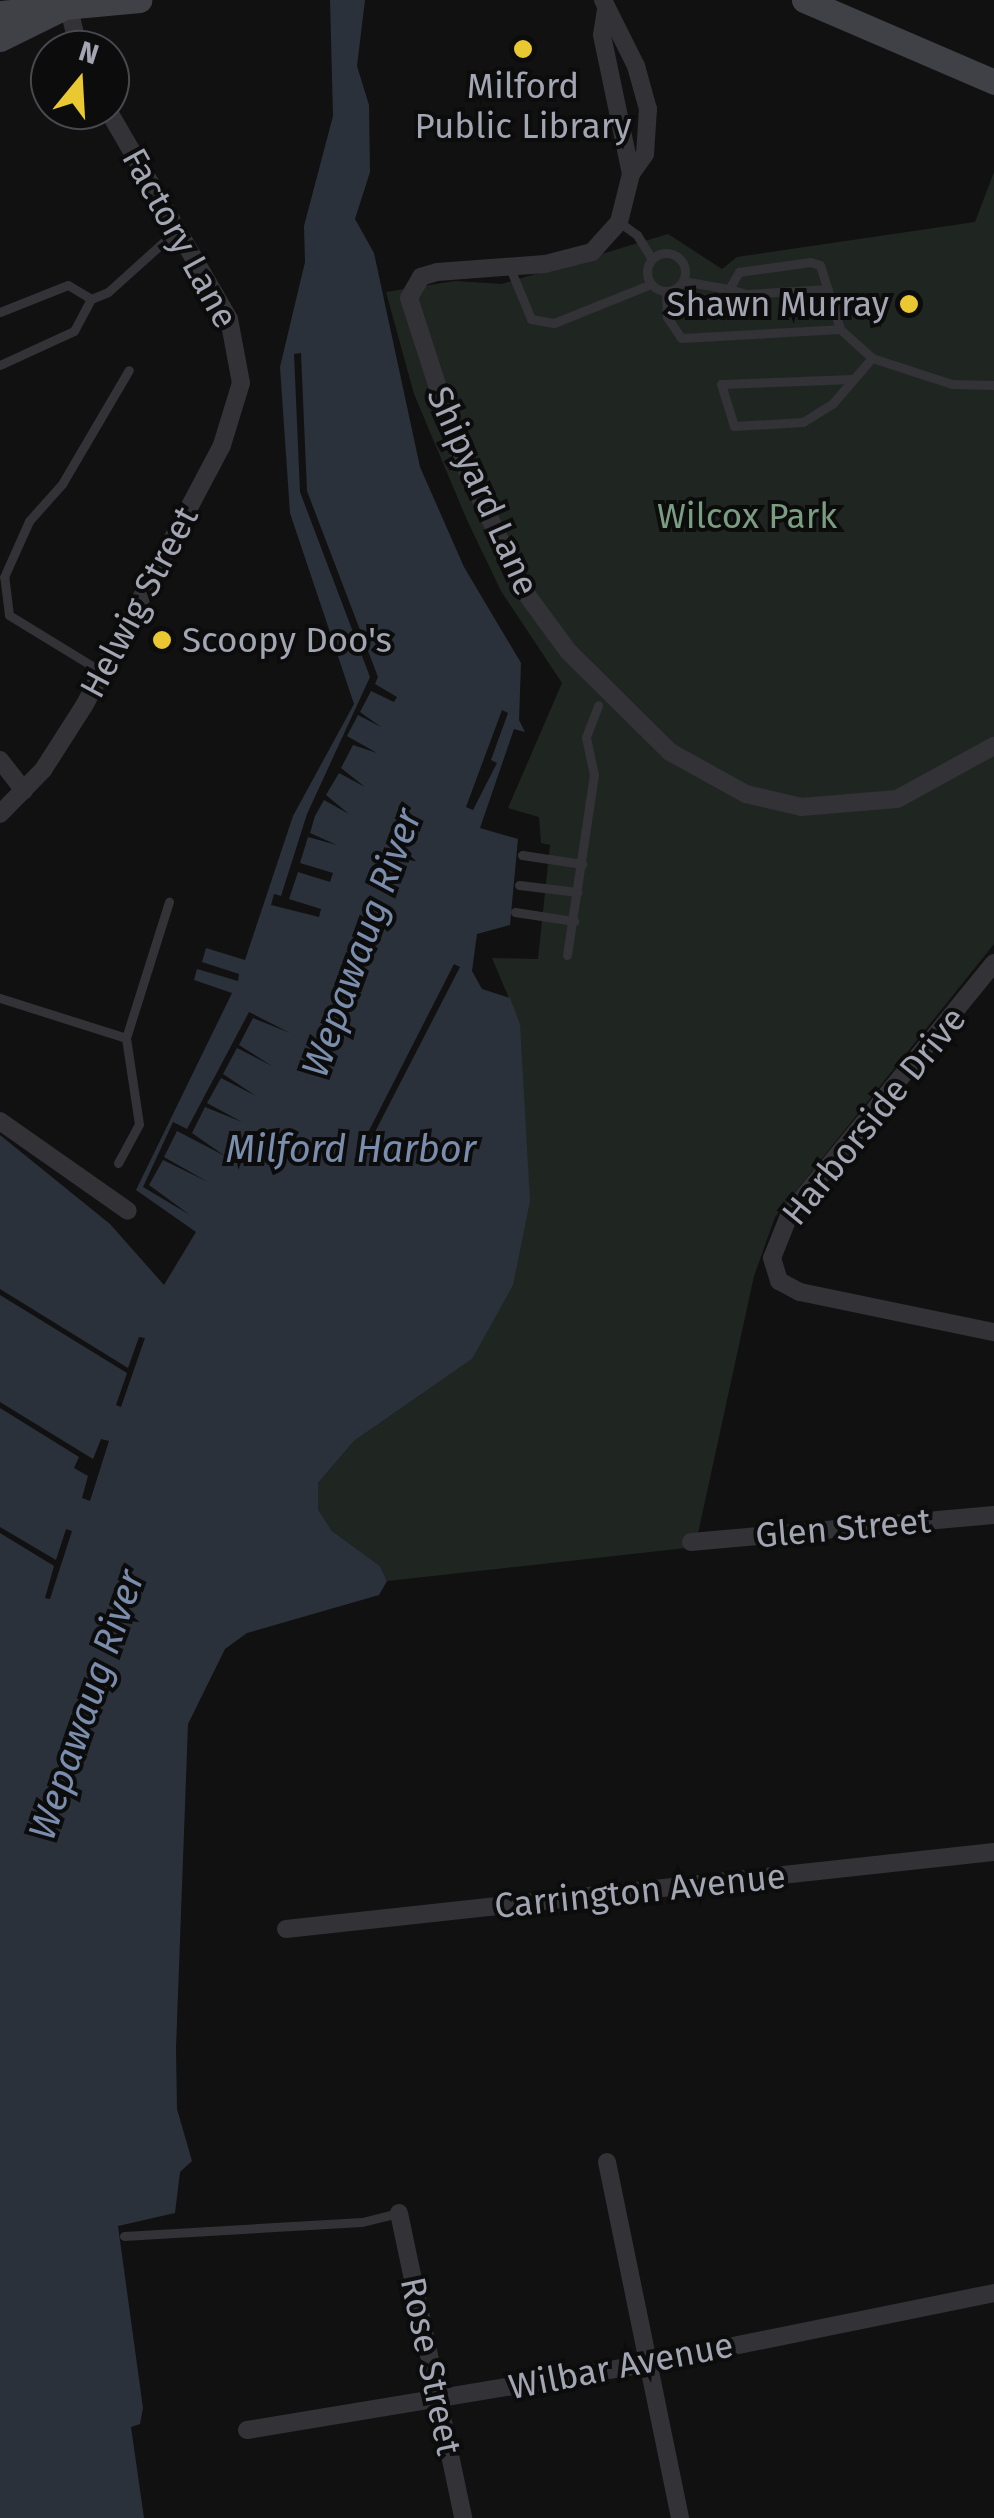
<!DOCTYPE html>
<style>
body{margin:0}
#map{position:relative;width:994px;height:2518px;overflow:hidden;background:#111112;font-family:"Fira Sans",sans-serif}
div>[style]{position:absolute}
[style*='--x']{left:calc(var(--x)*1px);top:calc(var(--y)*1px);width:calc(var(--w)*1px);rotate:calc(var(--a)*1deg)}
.green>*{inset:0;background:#1f2621}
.water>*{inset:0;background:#2b313a}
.pier>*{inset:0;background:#111112}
.lane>*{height:9px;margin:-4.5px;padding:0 4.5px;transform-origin:4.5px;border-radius:4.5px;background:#323237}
.lane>.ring{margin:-4.5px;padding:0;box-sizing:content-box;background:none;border:9px solid #323237;border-radius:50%}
.street>*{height:18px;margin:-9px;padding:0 9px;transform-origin:9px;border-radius:9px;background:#323237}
.secondary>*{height:25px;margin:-12.5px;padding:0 12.5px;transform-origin:12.5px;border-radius:12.5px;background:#404047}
.dots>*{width:28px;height:28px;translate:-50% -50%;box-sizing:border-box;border:5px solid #0c0c0d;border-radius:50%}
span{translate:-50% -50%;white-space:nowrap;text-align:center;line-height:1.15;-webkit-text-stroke:8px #0c0c0d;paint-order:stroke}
.poi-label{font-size:35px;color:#a2a5b2}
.right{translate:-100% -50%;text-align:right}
.left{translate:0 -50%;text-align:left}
.street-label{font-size:35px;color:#a2a5b2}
.park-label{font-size:35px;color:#7a9d81}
.water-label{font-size:38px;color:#7a8dad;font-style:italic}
.north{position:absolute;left:30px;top:30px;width:100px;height:100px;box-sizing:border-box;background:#0c0c0d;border:2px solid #48494f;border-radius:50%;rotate:18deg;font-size:28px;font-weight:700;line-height:40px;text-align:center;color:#a2a5b2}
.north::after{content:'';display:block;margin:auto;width:35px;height:45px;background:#eac831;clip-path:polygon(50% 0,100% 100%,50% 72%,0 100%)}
</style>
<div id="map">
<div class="green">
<div style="clip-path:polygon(994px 172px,994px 944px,775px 1217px,754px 1276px,695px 1547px,387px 1581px,380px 1566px,332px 1531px,318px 1509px,318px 1483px,354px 1441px,472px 1359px,520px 1024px,492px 958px,538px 959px,550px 845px,541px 843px,539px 817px,508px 808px,562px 683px,501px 591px,467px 520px,414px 394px,386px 292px,455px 281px,502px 284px,668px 234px,722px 269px,737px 257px,975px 222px)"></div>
</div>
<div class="water">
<div style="clip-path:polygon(330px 0,365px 0,357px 66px,369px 105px,370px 172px,355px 219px,374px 253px,420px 467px,464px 567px,521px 663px,519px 720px,525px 732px,514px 729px,480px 828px,518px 839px,510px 925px,477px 934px,472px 971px,482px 989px,510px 998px,520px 1024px,530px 1201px,513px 1285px,472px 1359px,354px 1441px,318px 1483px,318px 1509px,332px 1531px,380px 1566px,387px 1581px,379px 1595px,247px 1633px,225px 1649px,188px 1724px,176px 2048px,177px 2109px,192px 2161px,180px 2172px,175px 2213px,118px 2226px,143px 2408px,140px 2424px,131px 2427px,144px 2518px,0 2518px,0 1135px,110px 1224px,164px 1285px,196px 1232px,136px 1190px,232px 993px,194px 980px,197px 969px,238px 981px,239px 974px,202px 962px,206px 948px,245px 960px,293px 816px,354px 704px,290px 513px,280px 367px,305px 262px,304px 226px,333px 116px)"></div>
</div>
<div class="pier">
<div style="clip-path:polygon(301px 353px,307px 491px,378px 677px,375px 684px,397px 697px,394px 702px,371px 691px,360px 712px,381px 727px,358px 715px,347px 736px,377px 753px,353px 745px,341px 768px,365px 787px,339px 773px,326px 795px,349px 814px,324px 800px,315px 816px,310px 833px,337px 845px,308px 837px,300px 863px,333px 873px,330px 882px,298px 872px,289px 899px,321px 909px,319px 917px,271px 905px,274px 894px,281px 896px,307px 814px,370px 677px,300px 492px,294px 354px)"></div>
<div style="clip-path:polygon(502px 710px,508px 713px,491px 760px,497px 763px,473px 810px,466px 807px)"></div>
<div style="clip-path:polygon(454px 964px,460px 967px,359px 1163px,354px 1160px)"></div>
<div style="clip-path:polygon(249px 1012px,290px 1033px,253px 1018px,239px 1045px,272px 1066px,237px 1048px,223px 1074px,256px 1096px,221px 1078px,207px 1103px,242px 1122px,205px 1107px,192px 1133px,225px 1156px,177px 1131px,164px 1157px,208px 1182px,163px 1160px,149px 1185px,190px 1215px,143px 1187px,173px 1122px,187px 1129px)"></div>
<div style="clip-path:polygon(0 1289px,128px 1368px,139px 1337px,145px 1338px,121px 1407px,116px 1405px,127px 1373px,0 1295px)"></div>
<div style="clip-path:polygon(0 1402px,93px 1459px,101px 1439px,109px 1441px,90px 1501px,82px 1498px,88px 1476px,74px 1468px,79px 1457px,0 1408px)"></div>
<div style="clip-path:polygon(0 1527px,56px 1560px,66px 1529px,72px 1531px,50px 1599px,45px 1598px,54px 1566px,0 1533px)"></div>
</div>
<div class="lane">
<div style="--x:619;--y:222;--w:22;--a:36"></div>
<div style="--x:637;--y:235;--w:28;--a:58"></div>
<div class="ring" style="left:647px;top:253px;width:29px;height:29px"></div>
<div style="--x:510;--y:268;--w:55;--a:67.6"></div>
<div style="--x:531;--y:319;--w:23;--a:10"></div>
<div style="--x:554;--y:323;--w:105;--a:-21.9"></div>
<div style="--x:683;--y:281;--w:47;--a:9.9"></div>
<div style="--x:729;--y:289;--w:20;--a:-60"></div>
<div style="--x:739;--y:272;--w:72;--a:-8"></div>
<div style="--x:810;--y:262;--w:10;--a:17"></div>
<div style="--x:820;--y:265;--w:67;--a:72.6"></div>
<div style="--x:840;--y:329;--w:43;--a:42.2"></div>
<div style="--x:872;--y:358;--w:84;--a:18"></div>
<div style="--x:952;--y:384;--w:42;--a:1.4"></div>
<div style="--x:729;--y:289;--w:19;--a:16"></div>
<div style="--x:747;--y:294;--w:81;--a:-3.5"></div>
<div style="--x:666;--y:292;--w:25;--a:88"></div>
<div style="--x:667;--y:317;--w:25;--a:56"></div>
<div style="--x:681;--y:338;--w:159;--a:-3.2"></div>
<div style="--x:0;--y:312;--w:73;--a:-21.7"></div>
<div style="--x:68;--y:285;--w:27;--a:31"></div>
<div style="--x:0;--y:365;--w:81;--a:-24.7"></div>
<div style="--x:74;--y:331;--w:36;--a:-62"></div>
<div style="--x:91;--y:299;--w:18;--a:-22"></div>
<div style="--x:108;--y:292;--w:94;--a:-42"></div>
<div style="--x:852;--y:379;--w:131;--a:177.8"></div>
<div style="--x:721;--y:384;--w:44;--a:72.8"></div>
<div style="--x:734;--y:426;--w:69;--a:-3.3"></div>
<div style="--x:803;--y:422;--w:36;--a:-32"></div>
<div style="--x:833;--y:403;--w:60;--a:-49.1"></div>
<div style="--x:102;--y:672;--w:109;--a:-148.5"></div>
<div style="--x:9;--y:615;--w:38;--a:-97"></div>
<div style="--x:4;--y:577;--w:61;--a:-65.9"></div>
<div style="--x:29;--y:521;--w:50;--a:-48.3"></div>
<div style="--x:62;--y:484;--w:132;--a:-59.6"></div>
<div style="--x:522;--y:855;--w:61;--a:8.5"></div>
<div style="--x:519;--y:885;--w:59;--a:6.8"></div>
<div style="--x:515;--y:912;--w:60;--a:8.7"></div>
<div style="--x:567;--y:955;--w:182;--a:-81.5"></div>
<div style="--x:594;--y:775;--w:39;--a:-102"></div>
<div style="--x:586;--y:737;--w:34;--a:-69"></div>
<div style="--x:0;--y:998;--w:132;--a:17.6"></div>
<div style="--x:118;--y:1163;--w:44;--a:-61.7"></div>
<div style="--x:139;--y:1124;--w:87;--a:-98.6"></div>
<div style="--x:126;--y:1038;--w:143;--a:-72.5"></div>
<div style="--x:124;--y:2236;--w:238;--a:-3.4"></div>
<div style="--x:362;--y:2222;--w:38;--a:-14"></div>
</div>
<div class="street">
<div style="--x:603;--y:0;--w:74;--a:63.4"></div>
<div style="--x:636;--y:66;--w:45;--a:74.4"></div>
<div style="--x:648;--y:109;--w:45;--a:93.8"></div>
<div style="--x:645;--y:154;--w:24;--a:125"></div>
<div style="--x:631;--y:174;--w:142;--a:-101.8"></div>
<div style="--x:602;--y:35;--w:25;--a:-81"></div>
<div style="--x:68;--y:5;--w:46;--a:76.3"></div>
<div style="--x:631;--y:174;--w:49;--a:104"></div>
<div style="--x:619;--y:222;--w:40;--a:132"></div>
<div style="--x:592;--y:252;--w:49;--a:165.7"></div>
<div style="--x:545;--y:264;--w:108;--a:175.8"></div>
<div style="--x:437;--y:272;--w:17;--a:163"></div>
<div style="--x:421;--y:277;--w:24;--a:120"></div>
<div style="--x:409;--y:298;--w:163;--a:72.1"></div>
<div style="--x:459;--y:453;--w:153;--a:64.8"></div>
<div style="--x:524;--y:591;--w:74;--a:53.7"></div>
<div style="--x:568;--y:651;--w:144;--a:44.7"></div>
<div style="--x:670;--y:752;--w:87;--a:28.9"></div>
<div style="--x:746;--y:794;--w:57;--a:13.3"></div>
<div style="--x:801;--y:807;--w:96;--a:-4.8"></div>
<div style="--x:897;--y:799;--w:111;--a:-28.7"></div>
<div style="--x:0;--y:760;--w:39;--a:52"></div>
<div style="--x:0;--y:814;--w:62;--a:-45.7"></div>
<div style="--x:43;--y:770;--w:76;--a:-57.4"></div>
<div style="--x:84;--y:706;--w:295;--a:-62.1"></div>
<div style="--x:222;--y:445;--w:65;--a:-73"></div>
<div style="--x:241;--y:383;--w:65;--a:-100.6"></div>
<div style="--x:229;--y:319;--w:241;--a:-120.1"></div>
<div style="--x:994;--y:963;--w:323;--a:129.2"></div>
<div style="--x:790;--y:1213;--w:48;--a:111.8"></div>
<div style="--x:772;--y:1258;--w:24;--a:73"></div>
<div style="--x:779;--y:1281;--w:24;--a:28"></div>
<div style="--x:800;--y:1292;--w:198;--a:11.7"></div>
<div style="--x:0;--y:1121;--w:156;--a:35.1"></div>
<div style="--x:691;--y:1542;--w:304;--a:-5.1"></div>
<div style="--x:286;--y:1929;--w:712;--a:-6.21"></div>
<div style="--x:607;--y:2162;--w:363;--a:78.4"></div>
<div style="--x:399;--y:2213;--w:312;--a:78.1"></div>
<div style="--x:247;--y:2430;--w:409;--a:-9.4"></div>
<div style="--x:650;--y:2363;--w:351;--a:-11.5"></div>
</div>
<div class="secondary">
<div style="--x:804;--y:0;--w:207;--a:23.3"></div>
<div style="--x:0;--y:13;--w:140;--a:-5.3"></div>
<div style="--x:0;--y:39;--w:66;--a:-26.2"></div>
</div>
<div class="dots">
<div style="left:523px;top:49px;background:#eac831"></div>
<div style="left:909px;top:304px;background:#eac831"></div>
<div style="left:162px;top:640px;background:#eac831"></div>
</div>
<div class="poi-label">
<span style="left:523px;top:106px">Milford<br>Public Library</span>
<span class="right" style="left:889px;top:304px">Shawn Murray</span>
<span class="left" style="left:182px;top:640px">Scoopy Doo's</span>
</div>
<div class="street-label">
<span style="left:180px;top:238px;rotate:61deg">Factory Lane</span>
<span style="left:483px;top:491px;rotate:66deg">Shipyard Lane</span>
<span style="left:139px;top:602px;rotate:-62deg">Helwig Street</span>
<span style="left:874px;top:1116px;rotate:-51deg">Harborside Drive</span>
<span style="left:843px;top:1528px;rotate:-5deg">Glen Street</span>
<span style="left:640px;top:1891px;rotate:-6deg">Carrington Avenue</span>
<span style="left:431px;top:2366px;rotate:78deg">Rose Street</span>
<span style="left:621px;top:2366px;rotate:-11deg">Wilbar Avenue</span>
</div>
<div class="park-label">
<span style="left:747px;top:516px">Wilcox Park</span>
</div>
<div class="water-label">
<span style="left:362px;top:943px;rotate:-70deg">Wepawaug River</span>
<span style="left:351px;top:1150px">Milford Harbor</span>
<span style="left:87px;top:1705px;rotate:-71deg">Wepawaug River</span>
</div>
<div class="north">N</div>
</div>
